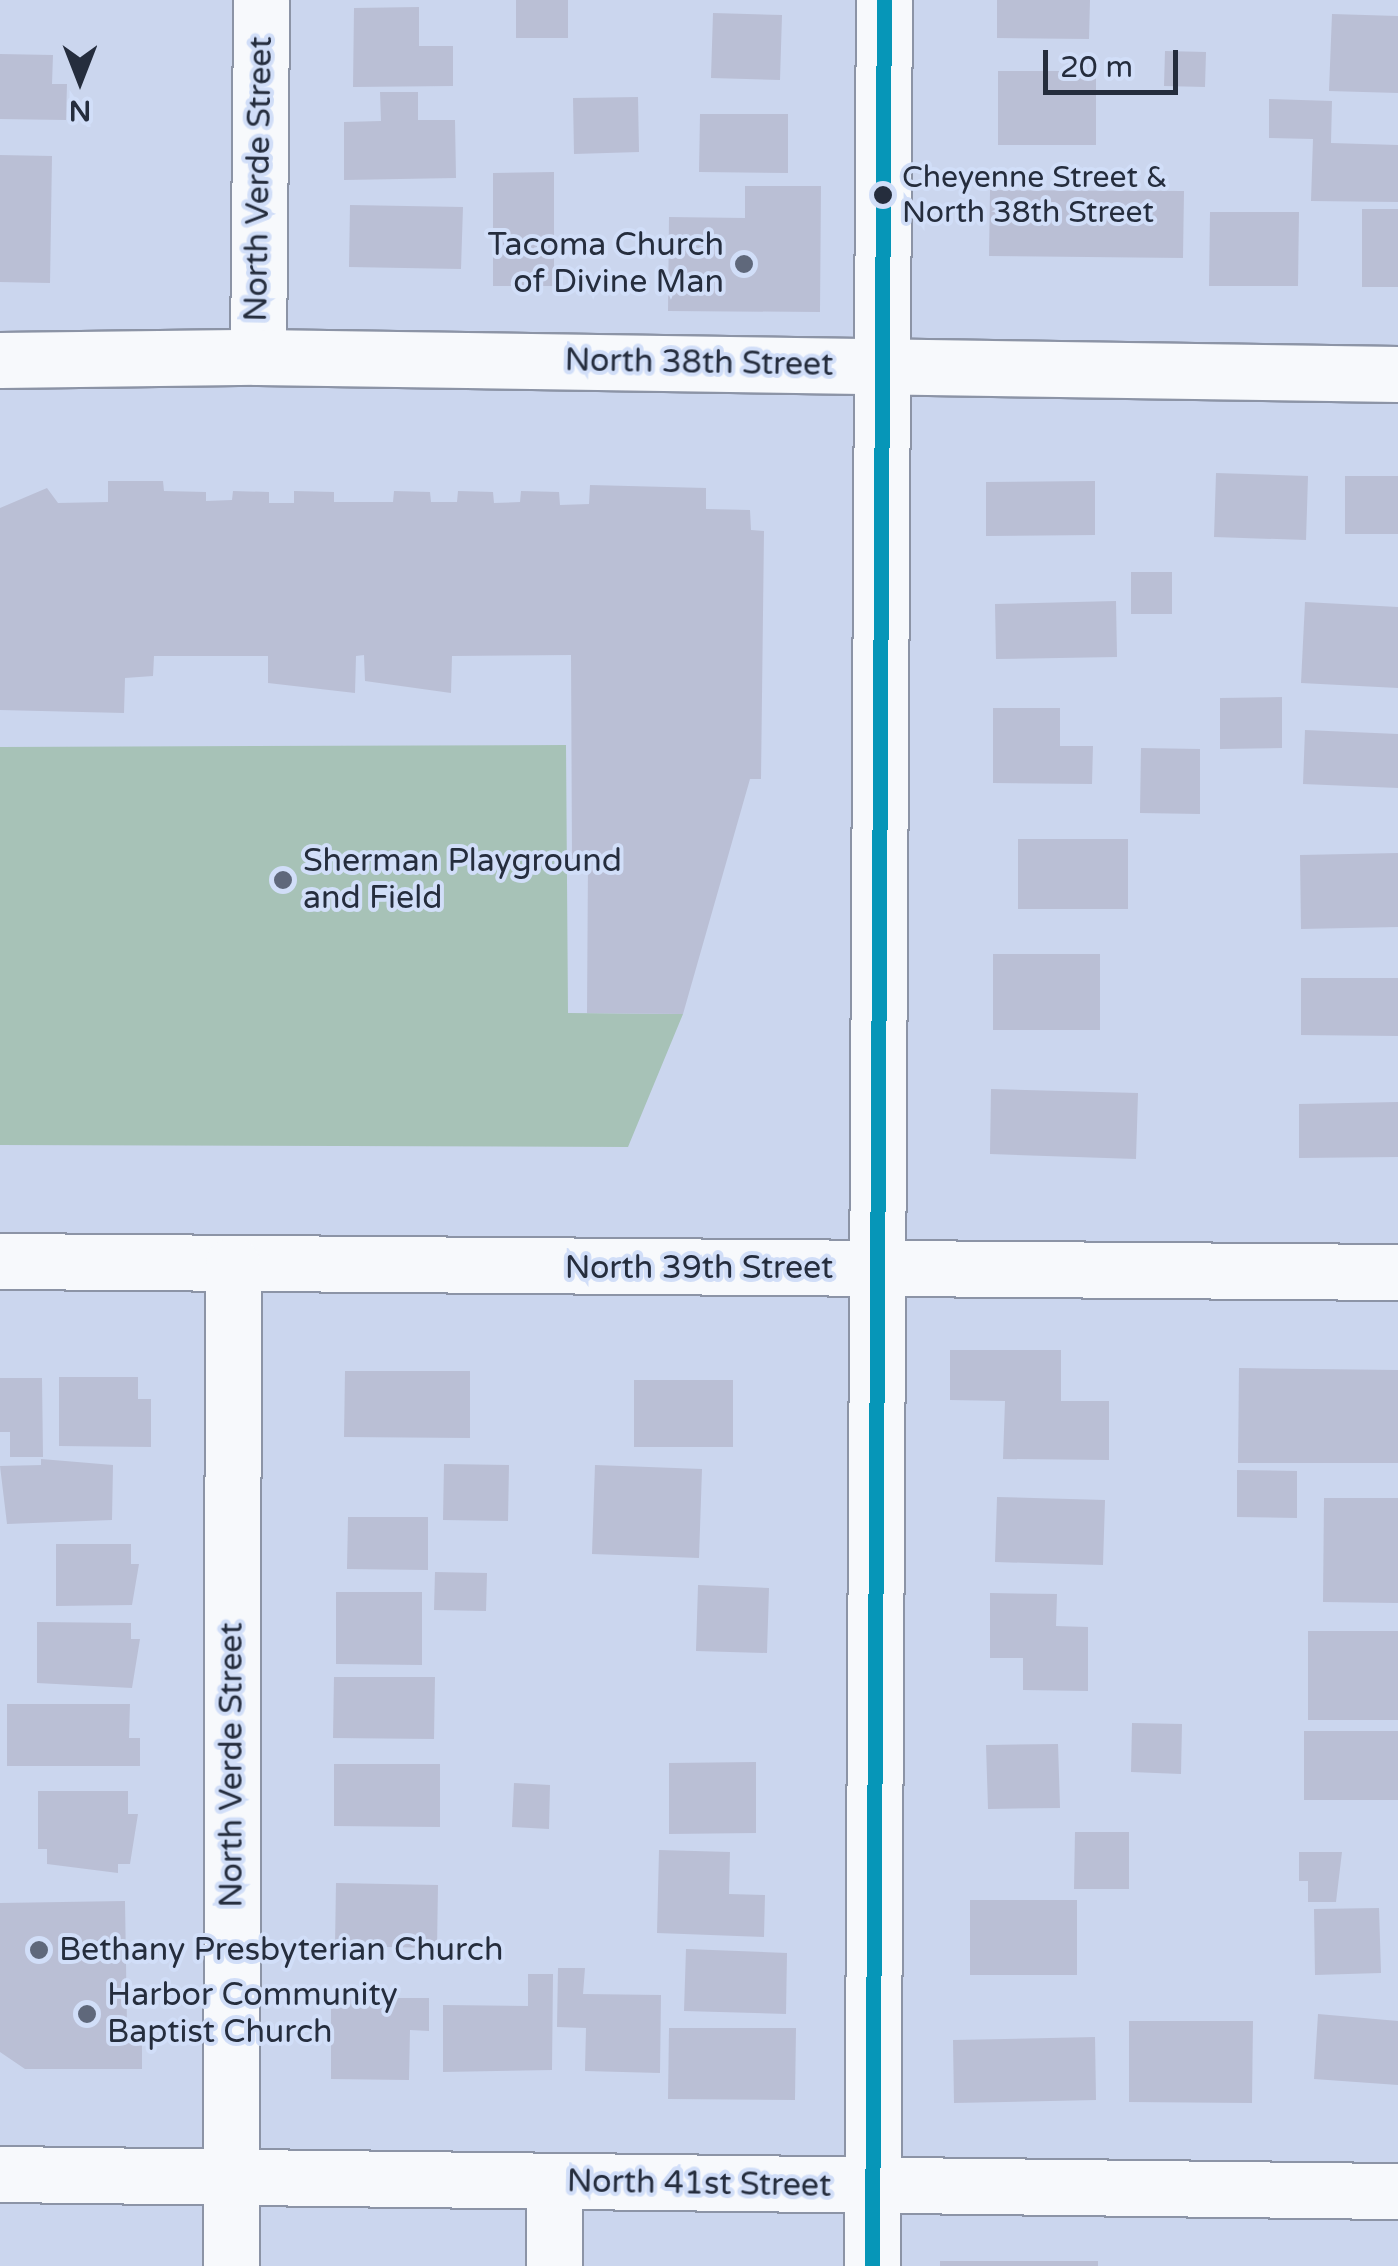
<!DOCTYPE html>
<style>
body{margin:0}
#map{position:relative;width:1398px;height:2266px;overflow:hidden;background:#cbd6ee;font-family:"Varela Round",sans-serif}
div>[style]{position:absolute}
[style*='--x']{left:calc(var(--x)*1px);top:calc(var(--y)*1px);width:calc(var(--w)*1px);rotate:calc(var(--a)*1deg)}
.green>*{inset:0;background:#a7c2b7}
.building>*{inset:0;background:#babfd5}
.roads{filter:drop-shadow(2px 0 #8c94a6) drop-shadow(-2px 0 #8c94a6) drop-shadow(0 2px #8c94a6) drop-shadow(0 -2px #8c94a6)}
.minor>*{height:55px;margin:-27.5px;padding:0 27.5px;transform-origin:27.5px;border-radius:27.5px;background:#f7f9fc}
.bus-1>*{height:15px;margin:-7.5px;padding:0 7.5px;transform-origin:7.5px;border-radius:7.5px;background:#0696b8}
.dots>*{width:28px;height:28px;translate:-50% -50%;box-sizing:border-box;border:5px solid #d1def8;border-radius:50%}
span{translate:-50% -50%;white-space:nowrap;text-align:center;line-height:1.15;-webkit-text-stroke:8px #d1def8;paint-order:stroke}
.bus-label{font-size:30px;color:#252d3d}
.left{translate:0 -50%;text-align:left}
.street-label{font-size:32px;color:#252d3d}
.poi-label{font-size:32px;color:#252d3d}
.right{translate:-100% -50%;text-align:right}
.north{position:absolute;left:30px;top:30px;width:100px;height:100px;-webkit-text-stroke:8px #d1def8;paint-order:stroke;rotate:180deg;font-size:28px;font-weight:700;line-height:40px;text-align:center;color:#252d3d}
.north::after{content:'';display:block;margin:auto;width:35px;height:45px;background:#252d3d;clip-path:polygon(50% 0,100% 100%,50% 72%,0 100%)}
.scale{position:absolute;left:1043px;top:50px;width:135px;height:45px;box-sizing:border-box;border:5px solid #252d3d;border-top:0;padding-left:12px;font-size:30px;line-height:35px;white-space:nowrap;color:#252d3d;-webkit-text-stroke:8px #d1def8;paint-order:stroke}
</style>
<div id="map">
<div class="green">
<div style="clip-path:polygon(566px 745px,568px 1013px,683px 1014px,628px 1147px,0 1145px,0 747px)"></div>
</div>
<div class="building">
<div style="clip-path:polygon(516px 0,568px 0,568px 38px,516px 38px)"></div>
<div style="clip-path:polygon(997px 0,1090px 0,1089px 39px,997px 38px)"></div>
<div style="clip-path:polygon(419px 7px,419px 46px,453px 46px,453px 86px,353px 87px,354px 8px)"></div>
<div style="clip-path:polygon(713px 13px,782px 15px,780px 80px,711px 78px)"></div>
<div style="clip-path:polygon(1332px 14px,1398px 16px,1398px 93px,1329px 91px)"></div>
<div style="clip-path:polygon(1165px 51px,1206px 52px,1205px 87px,1164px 86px)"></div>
<div style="clip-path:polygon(0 54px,53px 55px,52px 84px,67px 84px,66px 120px,0 119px)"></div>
<div style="clip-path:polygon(998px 71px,1096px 71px,1096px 145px,998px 145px)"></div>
<div style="clip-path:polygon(380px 92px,418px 92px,418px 120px,455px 120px,456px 178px,344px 180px,344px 122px,381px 121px)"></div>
<div style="clip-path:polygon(638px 97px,639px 152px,574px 154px,573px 98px)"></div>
<div style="clip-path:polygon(1269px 99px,1332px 101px,1331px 143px,1398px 145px,1398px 202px,1311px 201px,1313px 139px,1269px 138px)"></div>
<div style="clip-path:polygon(700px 114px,788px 114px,788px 173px,699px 172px)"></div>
<div style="clip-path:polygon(0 155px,52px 156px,50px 283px,0 282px)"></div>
<div style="clip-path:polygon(554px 172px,554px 286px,493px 286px,493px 173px)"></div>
<div style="clip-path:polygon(745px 186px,821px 186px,820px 312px,668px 311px,669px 217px,745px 218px)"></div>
<div style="clip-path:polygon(990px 190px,1184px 191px,1183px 258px,989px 256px)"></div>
<div style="clip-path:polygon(350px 205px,463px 207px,461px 269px,349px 267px)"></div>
<div style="clip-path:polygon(1362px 209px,1398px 209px,1398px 287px,1362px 287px)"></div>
<div style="clip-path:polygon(1210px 212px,1299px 212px,1298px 286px,1209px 286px)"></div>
<div style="clip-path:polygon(1216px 473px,1308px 476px,1306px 540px,1214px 537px)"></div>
<div style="clip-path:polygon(1345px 476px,1398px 476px,1398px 534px,1345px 534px)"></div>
<div style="clip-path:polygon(108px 481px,163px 481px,164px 491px,206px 492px,206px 501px,232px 500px,233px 491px,269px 492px,269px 503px,294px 503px,294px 491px,334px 492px,334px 502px,393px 502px,394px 491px,430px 492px,431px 502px,457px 502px,458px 491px,493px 492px,494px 503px,520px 502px,521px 491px,559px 492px,560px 505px,589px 504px,590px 485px,706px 488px,706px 509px,750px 510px,751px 530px,764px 531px,761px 779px,750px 779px,683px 1014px,587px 1013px,588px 859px,572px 859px,571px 655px,452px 656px,451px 693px,365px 681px,364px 655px,356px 656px,355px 693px,268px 683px,268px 656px,154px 656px,153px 676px,125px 678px,124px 713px,0 710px,0 508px,47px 488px,58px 503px,108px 502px)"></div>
<div style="clip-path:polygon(1095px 481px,1095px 535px,986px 536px,986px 482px)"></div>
<div style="clip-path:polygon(1131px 572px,1172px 572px,1172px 614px,1131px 614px)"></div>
<div style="clip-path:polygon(1116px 601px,1117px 657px,996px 659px,995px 604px)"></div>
<div style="clip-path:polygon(1305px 602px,1398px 607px,1398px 688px,1301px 683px)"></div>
<div style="clip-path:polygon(1282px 697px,1282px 748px,1220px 749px,1220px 698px)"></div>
<div style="clip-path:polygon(993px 708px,1060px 708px,1060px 746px,1093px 746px,1092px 784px,993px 783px)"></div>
<div style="clip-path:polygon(1305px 730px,1398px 734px,1398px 788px,1303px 784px)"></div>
<div style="clip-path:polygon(1141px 748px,1200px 749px,1200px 814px,1140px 813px)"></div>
<div style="clip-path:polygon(1018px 839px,1128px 839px,1128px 909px,1018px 909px)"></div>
<div style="clip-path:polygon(1398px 853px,1398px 927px,1301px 929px,1300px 855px)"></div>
<div style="clip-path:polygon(993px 954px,1100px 954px,1100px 1030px,993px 1030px)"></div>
<div style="clip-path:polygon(1301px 978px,1398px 978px,1398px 1036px,1301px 1035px)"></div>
<div style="clip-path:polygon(991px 1089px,1138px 1093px,1136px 1159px,990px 1154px)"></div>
<div style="clip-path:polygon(1398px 1102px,1398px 1157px,1299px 1158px,1299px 1104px)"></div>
<div style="clip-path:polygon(950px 1350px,1061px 1350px,1061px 1401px,1109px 1401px,1109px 1460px,1003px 1459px,1005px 1401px,950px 1400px)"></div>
<div style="clip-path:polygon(1239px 1368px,1398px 1370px,1398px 1463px,1238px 1463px)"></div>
<div style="clip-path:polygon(345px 1371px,470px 1371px,470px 1438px,344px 1437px)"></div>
<div style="clip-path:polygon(59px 1377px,138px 1377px,138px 1399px,151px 1399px,151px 1447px,59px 1446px)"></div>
<div style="clip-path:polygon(0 1378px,42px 1378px,43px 1457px,10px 1457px,10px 1432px,0 1432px)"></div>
<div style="clip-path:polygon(634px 1380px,733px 1380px,733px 1447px,634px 1447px)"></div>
<div style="clip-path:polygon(41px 1459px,113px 1465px,112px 1520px,7px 1524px,0 1466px,41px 1465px)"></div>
<div style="clip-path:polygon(444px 1464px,509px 1465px,508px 1521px,443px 1520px)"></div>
<div style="clip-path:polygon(595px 1465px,702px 1469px,699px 1558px,592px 1554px)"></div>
<div style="clip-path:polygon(1237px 1470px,1297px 1471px,1297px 1518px,1237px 1517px)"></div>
<div style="clip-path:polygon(997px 1497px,1105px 1500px,1103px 1565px,995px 1562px)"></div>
<div style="clip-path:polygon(1324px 1498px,1398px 1498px,1398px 1603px,1323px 1602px)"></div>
<div style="clip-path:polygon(348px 1517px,428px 1517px,428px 1570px,347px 1569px)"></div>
<div style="clip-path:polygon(56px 1544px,131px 1544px,131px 1564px,139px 1564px,132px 1605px,56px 1606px)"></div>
<div style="clip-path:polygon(435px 1572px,487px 1573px,486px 1611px,434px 1610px)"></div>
<div style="clip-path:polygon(698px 1585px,769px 1588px,767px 1653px,696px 1651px)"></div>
<div style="clip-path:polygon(336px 1592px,422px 1592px,422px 1665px,336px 1664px)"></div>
<div style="clip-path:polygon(990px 1593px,1057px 1594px,1056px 1626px,1088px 1627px,1088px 1691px,1023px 1690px,1023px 1658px,990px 1658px)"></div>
<div style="clip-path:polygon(37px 1622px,131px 1623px,131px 1639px,140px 1639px,132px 1688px,37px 1683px)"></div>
<div style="clip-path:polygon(1308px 1631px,1398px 1631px,1398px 1720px,1308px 1720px)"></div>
<div style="clip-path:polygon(334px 1677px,435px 1677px,434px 1739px,333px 1738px)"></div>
<div style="clip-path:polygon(7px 1704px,130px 1704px,129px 1738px,140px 1738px,140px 1766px,7px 1766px)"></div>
<div style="clip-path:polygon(1132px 1723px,1182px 1724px,1181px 1774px,1131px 1772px)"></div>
<div style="clip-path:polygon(1304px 1731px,1398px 1731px,1398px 1800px,1304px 1800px)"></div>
<div style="clip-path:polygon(1058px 1744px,1060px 1808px,988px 1809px,986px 1745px)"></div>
<div style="clip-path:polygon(756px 1762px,756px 1833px,669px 1834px,669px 1763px)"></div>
<div style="clip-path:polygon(334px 1764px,440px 1764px,440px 1827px,334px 1826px)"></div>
<div style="clip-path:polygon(514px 1783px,550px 1785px,549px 1829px,512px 1827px)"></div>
<div style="clip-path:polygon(38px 1791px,128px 1791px,128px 1814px,138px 1814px,130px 1864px,118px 1864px,118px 1873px,47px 1864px,47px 1849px,38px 1849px)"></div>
<div style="clip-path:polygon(1075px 1832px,1129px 1832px,1129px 1889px,1074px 1889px)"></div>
<div style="clip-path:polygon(659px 1850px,730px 1852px,729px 1894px,765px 1895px,764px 1937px,657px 1933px)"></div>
<div style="clip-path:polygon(1299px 1852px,1342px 1852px,1336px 1902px,1308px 1902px,1308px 1881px,1299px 1881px)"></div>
<div style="clip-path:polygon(336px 1883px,438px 1885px,437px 1948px,335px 1946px)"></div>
<div style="clip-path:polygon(970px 1900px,1077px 1900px,1077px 1975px,970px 1975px)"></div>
<div style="clip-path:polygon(125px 1901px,127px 2025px,142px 2024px,142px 2069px,25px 2069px,0 2052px,0 1903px)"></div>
<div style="clip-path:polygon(1379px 1908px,1381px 1973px,1315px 1975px,1314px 1909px)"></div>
<div style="clip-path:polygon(686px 1949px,787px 1953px,786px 2014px,684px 2011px)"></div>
<div style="clip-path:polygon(558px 1968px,585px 1968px,583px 1994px,661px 1995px,660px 2073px,585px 2071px,586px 2028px,557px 2027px)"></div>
<div style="clip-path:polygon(528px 1974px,553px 1974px,552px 2070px,443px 2072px,443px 2005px,528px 2006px)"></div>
<div style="clip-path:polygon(331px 1998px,429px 1998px,429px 2031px,410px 2030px,409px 2080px,331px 2079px)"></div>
<div style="clip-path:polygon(1318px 2014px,1398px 2021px,1398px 2085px,1314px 2079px)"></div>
<div style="clip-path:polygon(1129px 2021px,1253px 2021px,1252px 2103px,1129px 2102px)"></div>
<div style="clip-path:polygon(669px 2028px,796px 2028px,795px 2100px,668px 2099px)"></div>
<div style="clip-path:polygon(1095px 2037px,1096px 2100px,954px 2103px,953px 2040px)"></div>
<div style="clip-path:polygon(940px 2261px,1098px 2261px,1098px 2266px,940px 2266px)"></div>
</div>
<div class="roads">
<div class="minor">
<div style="--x:258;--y:357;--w:357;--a:-89.5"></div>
<div style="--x:0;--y:360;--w:258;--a:-0.7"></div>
<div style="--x:258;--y:357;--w:1140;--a:0.85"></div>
<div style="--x:0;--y:1261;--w:1398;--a:0.45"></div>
<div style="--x:0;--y:2174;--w:1398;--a:0.7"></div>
<div style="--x:554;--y:2182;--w:84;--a:90"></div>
<div style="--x:231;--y:2266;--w:1001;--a:-89.89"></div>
<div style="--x:872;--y:2266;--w:2266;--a:-89.7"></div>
</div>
</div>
<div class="bus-1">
<div style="--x:872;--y:2266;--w:2266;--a:-89.7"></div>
</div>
<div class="dots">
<div style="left:883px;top:195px;background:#252d3d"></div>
<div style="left:744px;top:264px;background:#5f687b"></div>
<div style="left:283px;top:880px;background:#5f687b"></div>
<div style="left:39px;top:1950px;background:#5f687b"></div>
<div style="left:87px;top:2014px;background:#5f687b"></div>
</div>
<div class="bus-label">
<span class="left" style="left:902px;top:195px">Cheyenne Street &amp;<br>North 38th Street</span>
</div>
<div class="street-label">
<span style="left:259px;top:179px;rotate:-89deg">North Verde Street</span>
<span style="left:699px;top:363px;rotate:1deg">North 38th Street</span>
<span style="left:699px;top:1268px">North 39th Street</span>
<span style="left:232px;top:1765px;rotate:-90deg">North Verde Street</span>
<span style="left:699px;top:2184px;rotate:1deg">North 41st Street</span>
</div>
<div class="poi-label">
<span class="right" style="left:724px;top:264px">Tacoma Church<br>of Divine Man</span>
<span class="left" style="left:303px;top:880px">Sherman Playground<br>and Field</span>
<span class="left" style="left:59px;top:1950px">Bethany Presbyterian Church</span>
<span class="left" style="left:107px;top:2014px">Harbor Community<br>Baptist Church</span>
</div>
<div class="north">N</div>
<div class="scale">20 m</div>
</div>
